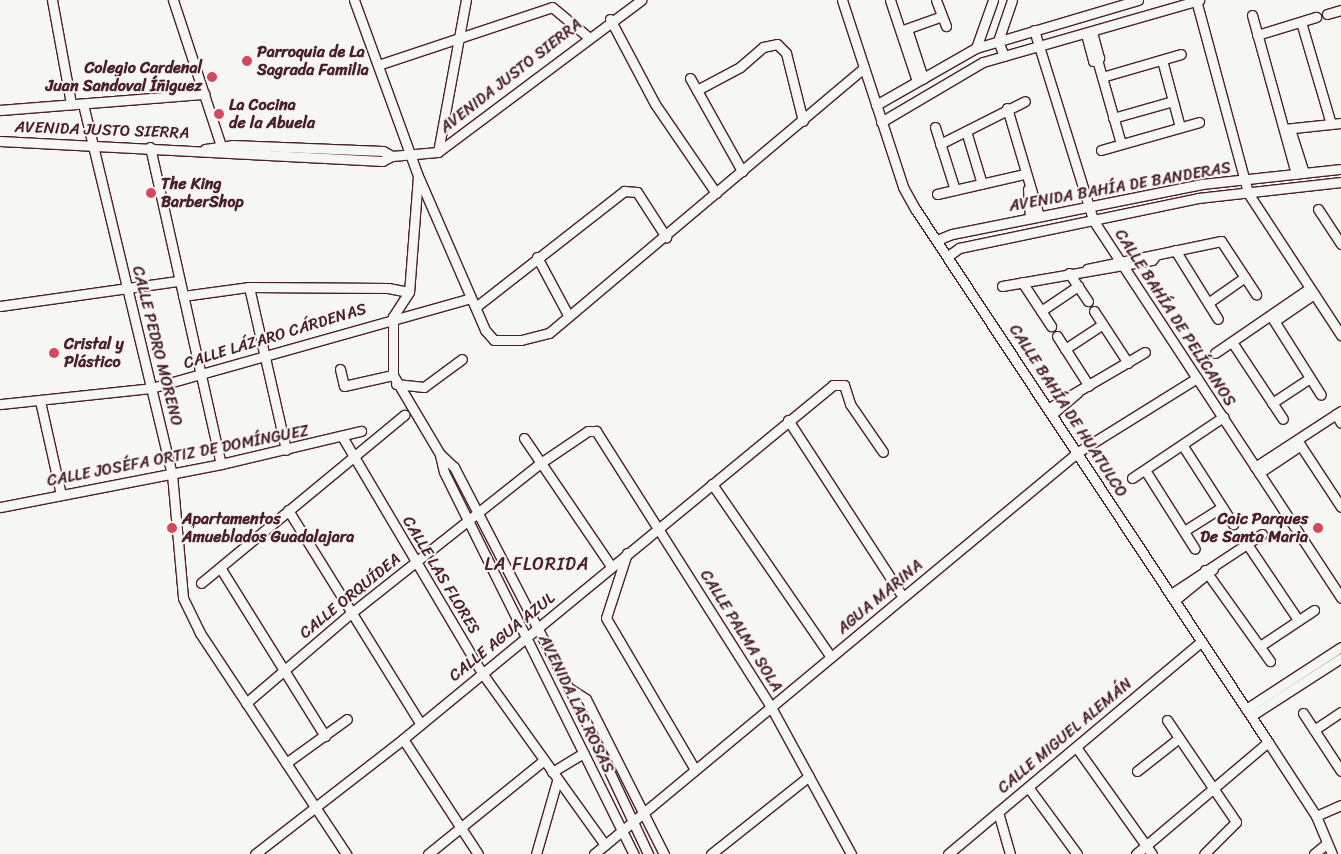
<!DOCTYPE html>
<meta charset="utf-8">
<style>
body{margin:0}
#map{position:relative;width:1341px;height:854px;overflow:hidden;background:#f6f6f2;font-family:Sriracha,sans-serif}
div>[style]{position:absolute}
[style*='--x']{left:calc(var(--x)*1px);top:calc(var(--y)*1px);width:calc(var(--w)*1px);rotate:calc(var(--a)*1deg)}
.roads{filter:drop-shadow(1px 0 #4a1f2b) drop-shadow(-1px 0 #4a1f2b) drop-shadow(0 1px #4a1f2b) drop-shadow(0 -1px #4a1f2b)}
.minor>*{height:9px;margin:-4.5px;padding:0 4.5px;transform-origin:4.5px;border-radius:4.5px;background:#f6f6f2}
.dots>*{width:14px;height:14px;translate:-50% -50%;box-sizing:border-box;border:2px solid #f6f6f2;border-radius:50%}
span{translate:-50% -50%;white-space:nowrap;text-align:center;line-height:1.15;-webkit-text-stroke:4px #f6f6f2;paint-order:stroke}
.poi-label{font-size:16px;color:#4a1f2b;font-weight:700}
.left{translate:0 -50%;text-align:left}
.right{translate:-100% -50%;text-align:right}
.street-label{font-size:16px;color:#4a1f2b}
.neighbourhood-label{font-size:18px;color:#4a1f2b;letter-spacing:1px}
</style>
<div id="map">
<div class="roads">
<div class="minor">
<div style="--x:52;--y:0;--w:106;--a:79.6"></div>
<div style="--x:173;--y:0;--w:157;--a:71.8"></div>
<div style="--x:354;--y:0;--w:187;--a:70"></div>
<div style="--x:418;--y:176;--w:116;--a:94.4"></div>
<div style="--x:409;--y:292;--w:30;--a:123"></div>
<div style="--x:393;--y:317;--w:58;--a:90"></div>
<div style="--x:393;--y:375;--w:92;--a:59.3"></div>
<div style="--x:440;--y:454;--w:19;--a:43"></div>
<div style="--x:454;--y:467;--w:287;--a:62.6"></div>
<div style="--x:586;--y:722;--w:146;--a:64.8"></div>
<div style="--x:842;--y:0;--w:197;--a:71.9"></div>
<div style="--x:903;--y:187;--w:26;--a:61"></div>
<div style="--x:916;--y:210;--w:638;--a:56.51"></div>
<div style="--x:1268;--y:742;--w:88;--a:57"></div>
<div style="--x:1316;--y:816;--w:41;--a:67.2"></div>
<div style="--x:890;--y:0;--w:85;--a:71.6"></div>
<div style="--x:936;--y:0;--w:28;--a:69"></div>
<div style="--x:1196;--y:0;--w:200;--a:74.9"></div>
<div style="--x:1248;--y:193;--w:170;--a:56.8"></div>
<div style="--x:1327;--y:14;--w:15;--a:-16"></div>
<div style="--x:1252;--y:15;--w:165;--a:74.5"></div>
<div style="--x:610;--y:19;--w:96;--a:62.1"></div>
<div style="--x:655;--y:104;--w:108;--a:55.6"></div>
<div style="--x:1301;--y:22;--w:106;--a:73.6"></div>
<div style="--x:907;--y:29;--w:52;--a:71.9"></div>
<div style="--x:903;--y:30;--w:41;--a:-19.7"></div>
<div style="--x:1034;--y:30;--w:199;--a:72.7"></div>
<div style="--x:1093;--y:220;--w:452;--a:56.7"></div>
<div style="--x:1086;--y:34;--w:28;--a:75"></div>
<div style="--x:1093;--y:61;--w:7;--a:-27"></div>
<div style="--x:1099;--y:58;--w:27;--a:-105"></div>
<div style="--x:1257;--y:35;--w:62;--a:-17"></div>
<div style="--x:976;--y:48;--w:51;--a:-70.5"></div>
<div style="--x:1004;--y:56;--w:16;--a:-112"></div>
<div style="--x:998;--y:41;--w:43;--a:-71.1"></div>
<div style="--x:1096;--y:56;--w:91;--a:74.1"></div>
<div style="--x:1162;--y:60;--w:69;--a:75"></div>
<div style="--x:378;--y:65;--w:183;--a:-18.4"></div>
<div style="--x:552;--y:7;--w:45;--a:39.6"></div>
<div style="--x:1102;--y:77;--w:82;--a:-16.2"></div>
<div style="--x:690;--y:78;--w:107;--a:60.8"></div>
<div style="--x:697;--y:90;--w:49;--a:-28.1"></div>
<div style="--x:740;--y:67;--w:30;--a:-41"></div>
<div style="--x:763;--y:47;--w:14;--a:-12"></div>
<div style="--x:777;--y:44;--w:13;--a:45"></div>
<div style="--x:786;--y:53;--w:70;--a:76"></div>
<div style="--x:83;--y:104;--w:381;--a:76.5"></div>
<div style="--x:172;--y:474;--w:124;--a:84.9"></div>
<div style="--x:183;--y:598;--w:39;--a:64"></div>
<div style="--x:200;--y:633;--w:265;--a:56.5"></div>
<div style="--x:876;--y:105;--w:115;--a:-29.7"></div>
<div style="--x:976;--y:48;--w:169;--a:-16.5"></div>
<div style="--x:1007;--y:108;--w:113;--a:73.5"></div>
<div style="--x:0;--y:110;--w:205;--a:-4.5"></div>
<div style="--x:1113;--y:118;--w:62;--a:-15.8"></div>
<div style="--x:881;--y:122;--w:118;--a:-30.5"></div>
<div style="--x:983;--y:62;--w:225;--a:-16"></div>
<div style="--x:935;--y:127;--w:66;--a:72.4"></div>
<div style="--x:1284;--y:129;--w:57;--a:-6"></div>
<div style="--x:1290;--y:129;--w:46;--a:72.3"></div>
<div style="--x:966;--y:131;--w:55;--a:73.2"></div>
<div style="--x:0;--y:141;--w:383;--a:3"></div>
<div style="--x:382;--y:161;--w:11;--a:-27"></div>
<div style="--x:392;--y:156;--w:46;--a:-5"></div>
<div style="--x:438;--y:152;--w:254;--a:-36.8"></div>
<div style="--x:940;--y:144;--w:95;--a:-26.8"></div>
<div style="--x:150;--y:147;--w:325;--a:77.4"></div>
<div style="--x:205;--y:149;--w:27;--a:-8"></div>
<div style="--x:232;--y:145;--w:151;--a:2.3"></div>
<div style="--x:383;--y:151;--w:10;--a:29"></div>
<div style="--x:1101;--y:150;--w:102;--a:-15.9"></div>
<div style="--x:438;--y:152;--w:155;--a:-79.6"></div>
<div style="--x:419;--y:178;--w:166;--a:66.5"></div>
<div style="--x:485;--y:330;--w:13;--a:48"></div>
<div style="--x:494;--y:340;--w:27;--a:0"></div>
<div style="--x:521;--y:340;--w:29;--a:-14"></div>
<div style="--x:549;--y:333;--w:412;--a:-40.1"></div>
<div style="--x:1028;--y:189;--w:29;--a:86"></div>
<div style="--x:937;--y:194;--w:89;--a:-12.9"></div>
<div style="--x:1318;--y:209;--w:42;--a:56.7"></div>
<div style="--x:937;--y:240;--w:16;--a:-22"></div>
<div style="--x:952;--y:234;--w:255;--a:-11.3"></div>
<div style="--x:1202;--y:184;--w:140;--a:-6.2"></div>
<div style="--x:1175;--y:250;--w:81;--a:58.1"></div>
<div style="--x:948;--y:256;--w:14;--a:-36"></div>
<div style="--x:959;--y:248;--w:244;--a:-11.8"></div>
<div style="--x:1198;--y:198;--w:144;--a:-6.4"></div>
<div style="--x:537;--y:257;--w:66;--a:61.9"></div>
<div style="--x:1087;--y:269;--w:137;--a:-11.8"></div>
<div style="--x:1221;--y:241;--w:64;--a:56.6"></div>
<div style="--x:1069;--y:273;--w:34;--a:56"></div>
<div style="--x:1022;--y:282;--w:53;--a:56.6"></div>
<div style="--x:1002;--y:286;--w:152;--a:-9.8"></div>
<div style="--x:1152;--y:260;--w:6;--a:-51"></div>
<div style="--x:249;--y:287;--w:167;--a:77.2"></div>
<div style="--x:183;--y:296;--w:67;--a:-7.8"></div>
<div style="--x:249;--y:287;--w:139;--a:0.4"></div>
<div style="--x:388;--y:288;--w:21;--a:11"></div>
<div style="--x:1208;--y:303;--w:45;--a:-35.1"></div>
<div style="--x:0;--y:306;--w:181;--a:-8"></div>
<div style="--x:477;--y:306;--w:187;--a:-38"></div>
<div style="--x:624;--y:191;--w:13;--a:4"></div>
<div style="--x:637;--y:192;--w:54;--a:57.2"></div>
<div style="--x:1041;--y:311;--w:45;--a:-34"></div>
<div style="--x:1094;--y:311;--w:62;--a:56.8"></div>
<div style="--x:1271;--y:316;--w:93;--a:57.7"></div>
<div style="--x:1276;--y:320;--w:46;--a:-34.4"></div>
<div style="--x:1057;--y:336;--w:59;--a:57.4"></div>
<div style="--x:1232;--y:342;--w:92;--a:56.5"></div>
<div style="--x:1065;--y:349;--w:45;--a:-33.3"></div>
<div style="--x:1215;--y:353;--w:115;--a:-34.4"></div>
<div style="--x:340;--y:369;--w:17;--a:77"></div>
<div style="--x:344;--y:386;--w:50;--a:-12.7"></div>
<div style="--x:396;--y:384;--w:28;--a:6"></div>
<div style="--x:424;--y:387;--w:47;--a:-36.4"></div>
<div style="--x:40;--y:401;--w:96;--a:77.4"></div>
<div style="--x:1272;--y:403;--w:45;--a:-33.3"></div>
<div style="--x:0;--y:404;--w:152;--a:-6"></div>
<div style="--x:151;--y:388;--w:329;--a:-15.7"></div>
<div style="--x:1049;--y:408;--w:111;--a:-30.3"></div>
<div style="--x:1052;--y:414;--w:33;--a:-40"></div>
<div style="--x:1336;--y:414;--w:10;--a:61"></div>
<div style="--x:788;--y:420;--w:211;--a:57"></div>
<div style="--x:343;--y:438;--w:273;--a:59.4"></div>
<div style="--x:482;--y:673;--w:211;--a:54.4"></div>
<div style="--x:524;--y:438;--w:155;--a:55.8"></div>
<div style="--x:1297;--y:440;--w:80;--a:56.7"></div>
<div style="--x:1183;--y:446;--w:93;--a:57.3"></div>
<div style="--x:440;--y:455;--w:17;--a:77"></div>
<div style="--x:444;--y:472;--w:427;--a:63.6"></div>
<div style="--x:1255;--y:467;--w:103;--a:-33.1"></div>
<div style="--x:1145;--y:470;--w:93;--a:57.7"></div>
<div style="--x:1259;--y:473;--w:50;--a:-33.7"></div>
<div style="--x:1132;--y:478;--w:110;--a:-33.8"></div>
<div style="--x:712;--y:484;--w:210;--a:55.5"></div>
<div style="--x:0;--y:507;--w:225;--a:-11"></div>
<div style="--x:221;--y:464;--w:144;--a:-13.3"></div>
<div style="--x:288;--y:510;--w:251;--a:58.2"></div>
<div style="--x:1184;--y:531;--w:45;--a:-32.3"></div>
<div style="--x:1247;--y:544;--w:92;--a:56.1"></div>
<div style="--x:627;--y:553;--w:68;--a:107.9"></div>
<div style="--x:606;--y:618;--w:176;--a:59.6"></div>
<div style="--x:221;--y:569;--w:197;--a:58.1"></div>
<div style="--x:1205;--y:570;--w:112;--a:54.5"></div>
<div style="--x:201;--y:583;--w:264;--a:-39.6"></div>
<div style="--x:1171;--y:594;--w:109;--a:-33.4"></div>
<div style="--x:1175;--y:600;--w:49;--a:-39.2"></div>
<div style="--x:1260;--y:646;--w:65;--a:-33.7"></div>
<div style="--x:569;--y:688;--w:20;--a:33"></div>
<div style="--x:586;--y:699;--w:174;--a:63.3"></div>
<div style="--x:246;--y:703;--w:137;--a:-40.6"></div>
<div style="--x:350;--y:614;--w:241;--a:-38.4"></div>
<div style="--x:539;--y:464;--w:59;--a:-34"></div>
<div style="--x:588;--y:431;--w:8;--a:0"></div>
<div style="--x:596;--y:431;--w:327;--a:57.6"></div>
<div style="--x:771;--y:707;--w:167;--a:61.4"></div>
<div style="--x:1246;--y:709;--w:113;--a:-33.1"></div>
<div style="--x:1303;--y:713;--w:69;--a:56.8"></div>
<div style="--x:1251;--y:716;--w:107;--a:-32.8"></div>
<div style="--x:1167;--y:720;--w:123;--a:55.9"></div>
<div style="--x:1236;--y:822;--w:45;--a:135"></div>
<div style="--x:1314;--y:730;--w:32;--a:-34"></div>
<div style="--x:403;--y:739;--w:137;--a:56.9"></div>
<div style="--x:1076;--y:747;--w:131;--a:54.6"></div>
<div style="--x:286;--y:763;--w:75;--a:-35.8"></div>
<div style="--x:1137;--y:771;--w:53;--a:-38.2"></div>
<div style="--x:552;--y:772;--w:37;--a:-31"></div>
<div style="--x:1028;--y:787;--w:83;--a:53.8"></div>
<div style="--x:998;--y:812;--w:44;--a:74.1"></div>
<div style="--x:1316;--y:816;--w:27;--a:-24"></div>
<div style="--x:255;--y:854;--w:187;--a:-37.8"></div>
<div style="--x:403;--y:739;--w:557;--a:-39.46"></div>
<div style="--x:833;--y:385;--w:11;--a:0"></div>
<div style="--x:844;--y:385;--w:20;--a:72"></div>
<div style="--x:850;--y:404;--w:58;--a:55.5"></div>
<div style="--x:428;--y:854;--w:149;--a:-39"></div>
<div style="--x:536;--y:854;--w:76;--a:-74"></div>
<div style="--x:594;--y:854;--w:629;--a:-39.71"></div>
<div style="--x:1078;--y:452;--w:140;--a:-31.9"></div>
<div style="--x:711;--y:854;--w:125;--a:-38.5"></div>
<div style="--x:948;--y:854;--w:331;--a:-40"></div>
<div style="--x:1136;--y:854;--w:173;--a:-40.3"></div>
<div style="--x:1314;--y:854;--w:16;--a:-40"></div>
</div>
</div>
<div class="dots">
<div style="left:247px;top:61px;background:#d1495b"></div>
<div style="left:212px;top:77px;background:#d1495b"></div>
<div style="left:219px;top:114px;background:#d1495b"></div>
<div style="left:151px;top:193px;background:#d1495b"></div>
<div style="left:54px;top:353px;background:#d1495b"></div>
<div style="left:172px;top:528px;background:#d1495b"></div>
<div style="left:1318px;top:528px;background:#d1495b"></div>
</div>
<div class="poi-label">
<span class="left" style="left:257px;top:61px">Parroquia de La<br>Sagrada Familia</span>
<span class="right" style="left:202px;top:77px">Colegio Cardenal<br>Juan Sandoval Íñiguez</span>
<span class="left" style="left:229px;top:114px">La Cocina<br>de la Abuela</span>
<span class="left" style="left:161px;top:193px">The King<br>BarberShop</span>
<span class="left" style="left:64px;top:353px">Cristal y<br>Plástico</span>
<span class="left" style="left:182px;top:528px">Apartamentos<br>Amueblados Guadalajara</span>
<span class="right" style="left:1308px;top:528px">Caic Parques<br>De Santa Maria</span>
</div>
<div class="street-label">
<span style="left:511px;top:76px;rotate:-38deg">AVENIDA JUSTO SIERRA</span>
<span style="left:102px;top:130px;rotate:2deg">AVENIDA JUSTO SIERRA</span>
<span style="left:1120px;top:187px;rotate:-10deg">AVENIDA BAHÍA DE BANDERAS</span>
<span style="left:1175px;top:318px;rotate:57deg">CALLE BAHÍA DE PELÍCANOS</span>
<span style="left:275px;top:336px;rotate:-17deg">CALLE LÁZARO CÁRDENAS</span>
<span style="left:157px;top:346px;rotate:76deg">CALLE PEDRO MORENO</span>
<span style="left:1068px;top:411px;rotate:57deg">CALLE BAHÍA DE HUATULCO</span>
<span style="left:178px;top:456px;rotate:-11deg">CALLE JOSÉFA ORTIZ DE DOMÍNGUEZ</span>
<span style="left:441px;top:575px;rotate:59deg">CALLE LAS FLORES</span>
<span style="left:350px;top:596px;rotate:-39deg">CALLE ORQUÍDEA</span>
<span style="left:880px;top:597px;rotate:-40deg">AGUA MARINA</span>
<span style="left:741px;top:631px;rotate:58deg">CALLE PALMA SOLA</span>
<span style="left:502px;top:637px;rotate:-39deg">CALLE AGUA AZUL</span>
<span style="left:576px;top:704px;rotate:64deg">AVENIDA LAS ROSAS</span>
<span style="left:1065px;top:736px;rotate:-40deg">CALLE MIGUEL ALEMÁN</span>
</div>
<div class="neighbourhood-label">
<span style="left:537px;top:564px">LA FLORIDA</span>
</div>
</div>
